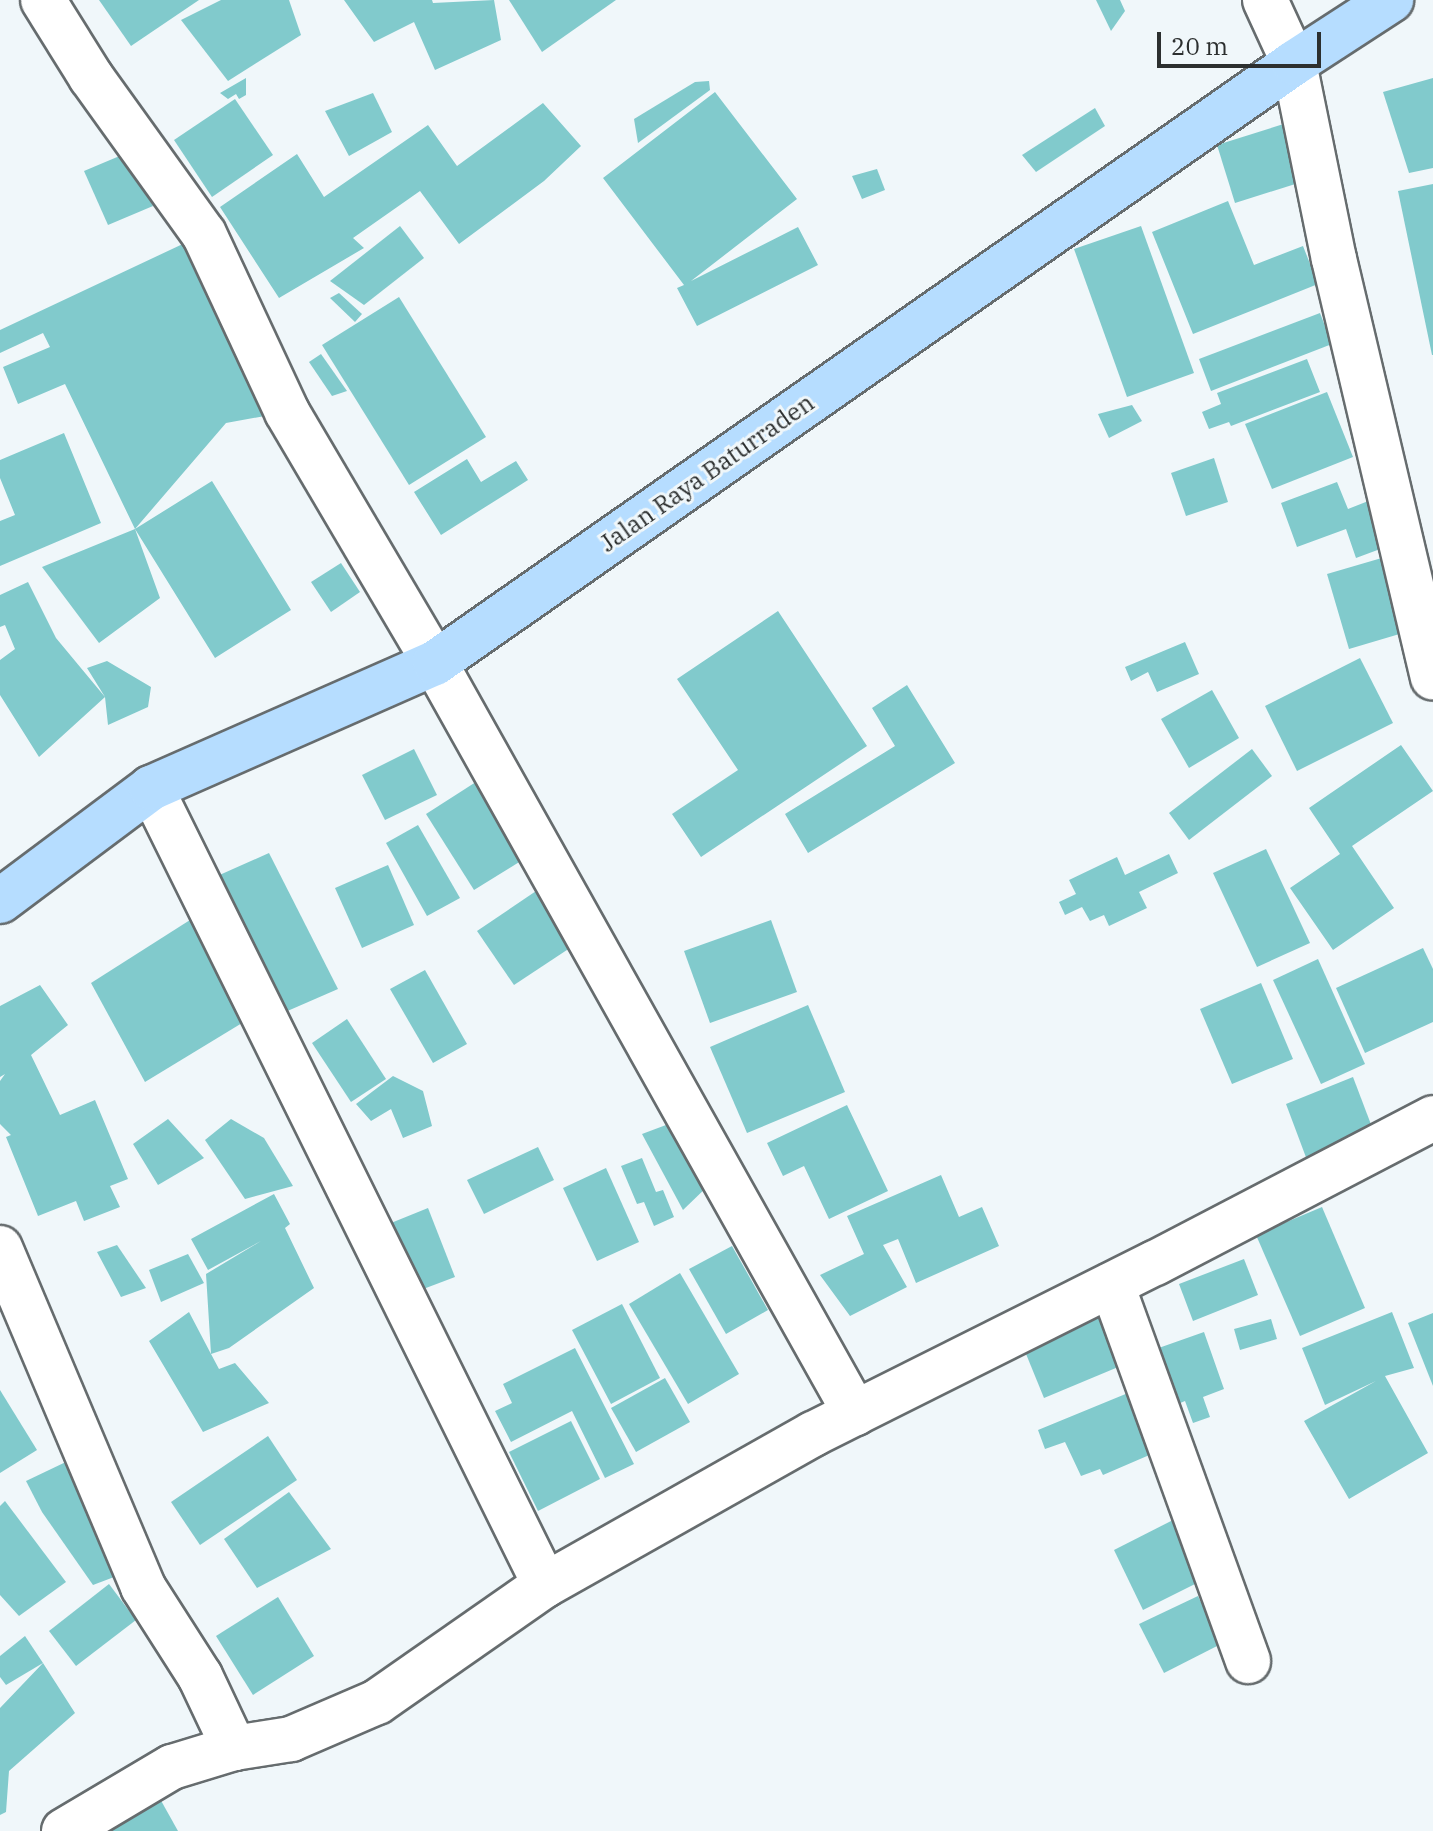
<!DOCTYPE html>
<style>
body{margin:0}
#map{position:relative;width:1433px;height:1831px;overflow:hidden;background:#f0f7fa;font-family:"IBM Plex Serif",serif}
div>[style]{position:absolute}
[style*='--x']{left:calc(var(--x)*1px);top:calc(var(--y)*1px);width:calc(var(--w)*1px);rotate:calc(var(--a)*1deg)}
.building>*{inset:0;background:#81cacc}
.roads{filter:drop-shadow(2px 0 #666c6e) drop-shadow(-2px 0 #666c6e) drop-shadow(0 2px #666c6e) drop-shadow(0 -2px #666c6e)}
.street>*{height:44px;margin:-22px;padding:0 22px;transform-origin:22px;border-radius:22px;background:#fff}
.primary>*{height:44px;margin:-22px;padding:0 22px;transform-origin:22px;border-radius:22px;background:#b6ddff}
span{translate:-50% -50%;white-space:nowrap;text-align:center;line-height:1.15;-webkit-text-stroke:6px #f0f7fa;paint-order:stroke}
.street-label{font-size:24px;color:#2c2f2f}
.scale{position:absolute;left:1157px;top:32px;width:164px;height:36px;box-sizing:border-box;border:4px solid #2c2f2f;border-top:0;padding-left:10px;font-size:24px;line-height:28px;white-space:nowrap;color:#2c2f2f;-webkit-text-stroke:6px #f0f7fa;paint-order:stroke}
</style>
<div id="map">
<div class="building">
<div style="clip-path:polygon(99px 0,199px 0,131px 46px)"></div>
<div style="clip-path:polygon(221px 0,289px 0,301px 35px,228px 81px,181px 20px)"></div>
<div style="clip-path:polygon(344px 0,432px 0,433px 3px,494px 0,501px 40px,435px 70px,414px 22px,374px 42px)"></div>
<div style="clip-path:polygon(509px 0,616px 0,542px 52px)"></div>
<div style="clip-path:polygon(1096px 0,1120px 0,1125px 11px,1111px 31px)"></div>
<div style="clip-path:polygon(246px 78px,246px 95px,239px 99px,236px 94px,228px 99px,220px 93px)"></div>
<div style="clip-path:polygon(1433px 78px,1433px 168px,1409px 173px,1383px 92px)"></div>
<div style="clip-path:polygon(709px 81px,710px 90px,638px 143px,634px 119px,695px 82px)"></div>
<div style="clip-path:polygon(715px 92px,797px 199px,691px 281px,798px 227px,818px 265px,697px 326px,677px 288px,684px 285px,603px 178px)"></div>
<div style="clip-path:polygon(373px 93px,392px 132px,349px 156px,325px 111px)"></div>
<div style="clip-path:polygon(235px 99px,273px 155px,212px 197px,174px 140px)"></div>
<div style="clip-path:polygon(543px 103px,581px 146px,544px 181px,459px 244px,420px 191px,353px 238px,364px 248px,279px 298px,220px 207px,297px 154px,324px 197px,428px 125px,457px 166px)"></div>
<div style="clip-path:polygon(1095px 108px,1105px 126px,1036px 172px,1022px 155px)"></div>
<div style="clip-path:polygon(1290px 122px,1308px 180px,1235px 203px,1217px 145px)"></div>
<div style="clip-path:polygon(129px 152px,153px 206px,108px 225px,84px 171px)"></div>
<div style="clip-path:polygon(877px 169px,885px 190px,862px 199px,852px 176px)"></div>
<div style="clip-path:polygon(1433px 184px,1433px 355px,1432px 355px,1398px 191px)"></div>
<div style="clip-path:polygon(1228px 201px,1254px 265px,1303px 246px,1318px 284px,1193px 334px,1152px 232px)"></div>
<div style="clip-path:polygon(400px 226px,424px 258px,364px 305px,330px 281px)"></div>
<div style="clip-path:polygon(1141px 226px,1194px 373px,1127px 397px,1074px 249px)"></div>
<div style="clip-path:polygon(204px 234px,287px 412px,226px 423px,135px 529px,212px 481px,291px 610px,215px 658px,135px 529px,160px 598px,99px 643px,42px 567px,135px 529px,65px 384px,18px 404px,3px 367px,50px 347px,43px 333px,0 353px,0 330px)"></div>
<div style="clip-path:polygon(339px 293px,362px 314px,355px 322px,330px 298px)"></div>
<div style="clip-path:polygon(399px 297px,486px 437px,409px 485px,322px 345px)"></div>
<div style="clip-path:polygon(1320px 313px,1332px 344px,1211px 391px,1199px 359px)"></div>
<div style="clip-path:polygon(321px 354px,347px 391px,332px 396px,309px 362px)"></div>
<div style="clip-path:polygon(1307px 359px,1320px 392px,1231px 426px,1229px 422px,1209px 429px,1202px 412px,1221px 404px,1217px 393px)"></div>
<div style="clip-path:polygon(1327px 392px,1353px 457px,1272px 489px,1245px 424px)"></div>
<div style="clip-path:polygon(1132px 405px,1142px 421px,1109px 438px,1098px 414px)"></div>
<div style="clip-path:polygon(64px 433px,101px 523px,0 566px,0 521px,15px 515px,0 478px,0 460px)"></div>
<div style="clip-path:polygon(1214px 458px,1228px 502px,1186px 516px,1171px 473px)"></div>
<div style="clip-path:polygon(467px 459px,481px 482px,516px 461px,528px 480px,441px 535px,414px 492px)"></div>
<div style="clip-path:polygon(1337px 482px,1348px 509px,1381px 496px,1399px 542px,1356px 558px,1346px 529px,1297px 547px,1281px 503px)"></div>
<div style="clip-path:polygon(1392px 555px,1413px 630px,1349px 649px,1327px 574px)"></div>
<div style="clip-path:polygon(341px 563px,360px 592px,331px 612px,311px 582px)"></div>
<div style="clip-path:polygon(28px 582px,56px 638px,105px 697px,87px 668px,107px 661px,151px 687px,148px 707px,108px 725px,105px 697px,39px 757px,0 695px,0 660px,15px 649px,5px 625px,0 627px,0 595px)"></div>
<div style="clip-path:polygon(778px 611px,867px 746px,701px 857px,672px 814px,738px 770px,677px 679px)"></div>
<div style="clip-path:polygon(1185px 642px,1199px 674px,1157px 692px,1148px 672px,1131px 681px,1125px 667px)"></div>
<div style="clip-path:polygon(1360px 658px,1393px 723px,1297px 771px,1265px 706px)"></div>
<div style="clip-path:polygon(907px 685px,955px 763px,808px 853px,785px 814px,895px 746px,872px 708px)"></div>
<div style="clip-path:polygon(1212px 690px,1239px 738px,1189px 768px,1161px 719px)"></div>
<div style="clip-path:polygon(1401px 745px,1433px 791px,1352px 846px,1394px 908px,1333px 950px,1290px 888px,1340px 854px,1309px 808px)"></div>
<div style="clip-path:polygon(414px 749px,437px 795px,385px 820px,362px 775px)"></div>
<div style="clip-path:polygon(1252px 749px,1272px 776px,1189px 840px,1169px 813px)"></div>
<div style="clip-path:polygon(479px 780px,529px 856px,474px 890px,426px 814px)"></div>
<div style="clip-path:polygon(418px 825px,460px 898px,427px 916px,386px 843px)"></div>
<div style="clip-path:polygon(1266px 849px,1310px 943px,1257px 967px,1213px 873px)"></div>
<div style="clip-path:polygon(269px 853px,338px 989px,276px 1016px,206px 881px)"></div>
<div style="clip-path:polygon(1169px 854px,1178px 873px,1139px 892px,1147px 908px,1109px 926px,1104px 915px,1090px 921px,1082px 907px,1065px 915px,1059px 902px,1076px 894px,1069px 880px,1117px 857px,1125px 875px)"></div>
<div style="clip-path:polygon(388px 865px,414px 925px,362px 948px,335px 888px)"></div>
<div style="clip-path:polygon(542px 887px,579px 942px,514px 985px,477px 931px)"></div>
<div style="clip-path:polygon(190px 920px,247px 1020px,145px 1082px,91px 983px)"></div>
<div style="clip-path:polygon(771px 920px,797px 992px,710px 1023px,684px 951px)"></div>
<div style="clip-path:polygon(1423px 948px,1433px 969px,1433px 1022px,1365px 1053px,1336px 988px)"></div>
<div style="clip-path:polygon(1318px 959px,1365px 1064px,1321px 1084px,1273px 980px)"></div>
<div style="clip-path:polygon(425px 970px,467px 1044px,433px 1063px,390px 989px)"></div>
<div style="clip-path:polygon(1261px 983px,1293px 1059px,1232px 1084px,1200px 1009px)"></div>
<div style="clip-path:polygon(40px 985px,68px 1025px,31px 1055px,60px 1115px,95px 1100px,128px 1179px,110px 1186px,120px 1207px,84px 1221px,76px 1201px,38px 1216px,6px 1137px,11px 1135px,0 1124px,0 1081px,5px 1074px,0 1077px,0 1006px)"></div>
<div style="clip-path:polygon(808px 1005px,845px 1092px,747px 1133px,710px 1047px)"></div>
<div style="clip-path:polygon(347px 1019px,386px 1079px,351px 1102px,312px 1043px)"></div>
<div style="clip-path:polygon(393px 1076px,423px 1091px,432px 1126px,403px 1138px,391px 1109px,371px 1121px,356px 1104px)"></div>
<div style="clip-path:polygon(1353px 1077px,1375px 1135px,1307px 1160px,1286px 1104px)"></div>
<div style="clip-path:polygon(847px 1105px,888px 1191px,829px 1219px,804px 1166px,783px 1176px,767px 1143px)"></div>
<div style="clip-path:polygon(168px 1119px,204px 1158px,158px 1185px,133px 1144px)"></div>
<div style="clip-path:polygon(231px 1119px,264px 1138px,293px 1186px,245px 1199px,205px 1140px)"></div>
<div style="clip-path:polygon(674px 1122px,711px 1183px,683px 1210px,642px 1134px)"></div>
<div style="clip-path:polygon(538px 1147px,554px 1180px,484px 1214px,467px 1180px)"></div>
<div style="clip-path:polygon(642px 1158px,656px 1192px,663px 1190px,674px 1217px,654px 1226px,644px 1202px,637px 1204px,621px 1166px)"></div>
<div style="clip-path:polygon(606px 1168px,639px 1242px,597px 1261px,563px 1188px)"></div>
<div style="clip-path:polygon(941px 1175px,959px 1217px,982px 1207px,999px 1246px,916px 1283px,898px 1239px,883px 1245px,907px 1287px,850px 1316px,820px 1275px,864px 1254px,847px 1216px)"></div>
<div style="clip-path:polygon(274px 1194px,290px 1224px,285px 1228px,314px 1288px,229px 1348px,211px 1354px,219px 1369px,235px 1363px,269px 1403px,203px 1432px,149px 1341px,189px 1312px,211px 1354px,206px 1274px,261px 1241px,208px 1270px,191px 1239px)"></div>
<div style="clip-path:polygon(1322px 1207px,1365px 1308px,1300px 1336px,1256px 1235px)"></div>
<div style="clip-path:polygon(428px 1208px,455px 1277px,418px 1291px,391px 1223px)"></div>
<div style="clip-path:polygon(117px 1245px,146px 1288px,121px 1297px,97px 1252px)"></div>
<div style="clip-path:polygon(732px 1246px,768px 1310px,726px 1334px,689px 1269px)"></div>
<div style="clip-path:polygon(188px 1254px,204px 1283px,161px 1302px,149px 1270px)"></div>
<div style="clip-path:polygon(1244px 1259px,1258px 1295px,1193px 1321px,1179px 1284px)"></div>
<div style="clip-path:polygon(680px 1273px,739px 1374px,688px 1404px,629px 1304px)"></div>
<div style="clip-path:polygon(622px 1304px,660px 1378px,611px 1404px,572px 1330px)"></div>
<div style="clip-path:polygon(1392px 1312px,1414px 1368px,1385px 1376px,1428px 1453px,1349px 1499px,1304px 1421px,1376px 1381px,1325px 1405px,1302px 1348px)"></div>
<div style="clip-path:polygon(1433px 1313px,1433px 1386px,1408px 1323px)"></div>
<div style="clip-path:polygon(1103px 1315px,1123px 1365px,1044px 1398px,1024px 1349px)"></div>
<div style="clip-path:polygon(1271px 1319px,1277px 1339px,1240px 1350px,1234px 1329px)"></div>
<div style="clip-path:polygon(1204px 1332px,1224px 1389px,1203px 1397px,1210px 1417px,1193px 1423px,1185px 1401px,1173px 1406px,1153px 1350px)"></div>
<div style="clip-path:polygon(575px 1348px,634px 1464px,605px 1478px,572px 1411px,511px 1442px,495px 1411px,512px 1403px,503px 1384px)"></div>
<div style="clip-path:polygon(665px 1378px,690px 1422px,636px 1452px,611px 1408px)"></div>
<div style="clip-path:polygon(0 1390px,37px 1450px,0 1473px)"></div>
<div style="clip-path:polygon(1128px 1393px,1161px 1450px,1103px 1475px,1100px 1469px,1081px 1476px,1065px 1442px,1045px 1449px,1038px 1430px)"></div>
<div style="clip-path:polygon(571px 1421px,600px 1479px,538px 1511px,509px 1452px)"></div>
<div style="clip-path:polygon(268px 1436px,297px 1480px,200px 1545px,171px 1502px)"></div>
<div style="clip-path:polygon(70px 1460px,122px 1574px,93px 1585px,42px 1512px,26px 1481px)"></div>
<div style="clip-path:polygon(289px 1492px,331px 1549px,257px 1588px,224px 1539px)"></div>
<div style="clip-path:polygon(5px 1501px,66px 1582px,19px 1616px,0 1595px,0 1506px)"></div>
<div style="clip-path:polygon(1173px 1520px,1203px 1580px,1143px 1610px,1114px 1550px)"></div>
<div style="clip-path:polygon(109px 1584px,136px 1620px,76px 1666px,49px 1631px)"></div>
<div style="clip-path:polygon(1198px 1596px,1221px 1644px,1164px 1673px,1139px 1624px)"></div>
<div style="clip-path:polygon(278px 1597px,314px 1656px,253px 1695px,216px 1636px)"></div>
<div style="clip-path:polygon(25px 1636px,43px 1663px,6px 1685px,0 1677px,0 1656px)"></div>
<div style="clip-path:polygon(43px 1663px,75px 1713px,9px 1771px,6px 1812px,0 1815px,0 1708px)"></div>
<div style="clip-path:polygon(159px 1797px,178px 1831px,98px 1831px)"></div>
</div>
<div class="roads">
<div class="street">
<div style="--x:43;--y:0;--w:91;--a:58.1"></div>
<div style="--x:91;--y:77;--w:193;--a:54.3"></div>
<div style="--x:204;--y:234;--w:196;--a:65"></div>
<div style="--x:287;--y:412;--w:291;--a:59.5"></div>
<div style="--x:435;--y:663;--w:860;--a:60.75"></div>
<div style="--x:1265;--y:0;--w:69;--a:65.3"></div>
<div style="--x:1294;--y:63;--w:200;--a:78.5"></div>
<div style="--x:1334;--y:259;--w:430;--a:76.7"></div>
<div style="--x:151;--y:788;--w:889;--a:63.69"></div>
<div style="--x:0;--y:1248;--w:368;--a:67.1"></div>
<div style="--x:143;--y:1587;--w:106;--a:57.4"></div>
<div style="--x:200;--y:1676;--w:80;--a:64.7"></div>
<div style="--x:1112;--y:1285;--w:400;--a:70.1"></div>
<div style="--x:64;--y:1831;--w:126;--a:-30.7"></div>
<div style="--x:172;--y:1767;--w:65;--a:-17"></div>
<div style="--x:234;--y:1748;--w:58;--a:-9"></div>
<div style="--x:291;--y:1739;--w:94;--a:-23.3"></div>
<div style="--x:377;--y:1702;--w:205;--a:-34.9"></div>
<div style="--x:545;--y:1585;--w:308;--a:-29.4"></div>
<div style="--x:813;--y:1434;--w:382;--a:-26.6"></div>
<div style="--x:1155;--y:1263;--w:314;--a:-27.5"></div>
</div>
<div class="primary">
<div style="--x:0;--y:901;--w:189;--a:-36.8"></div>
<div style="--x:151;--y:788;--w:310;--a:-23.8"></div>
<div style="--x:435;--y:663;--w:1048;--a:-34.93"></div>
<div style="--x:1294;--y:63;--w:116;--a:-33"></div>
</div>
</div>
<div class="street-label">
<span style="left:707px;top:473px;rotate:-35deg">Jalan Raya Baturraden</span>
</div>
<div class="scale">20 m</div>
</div>
